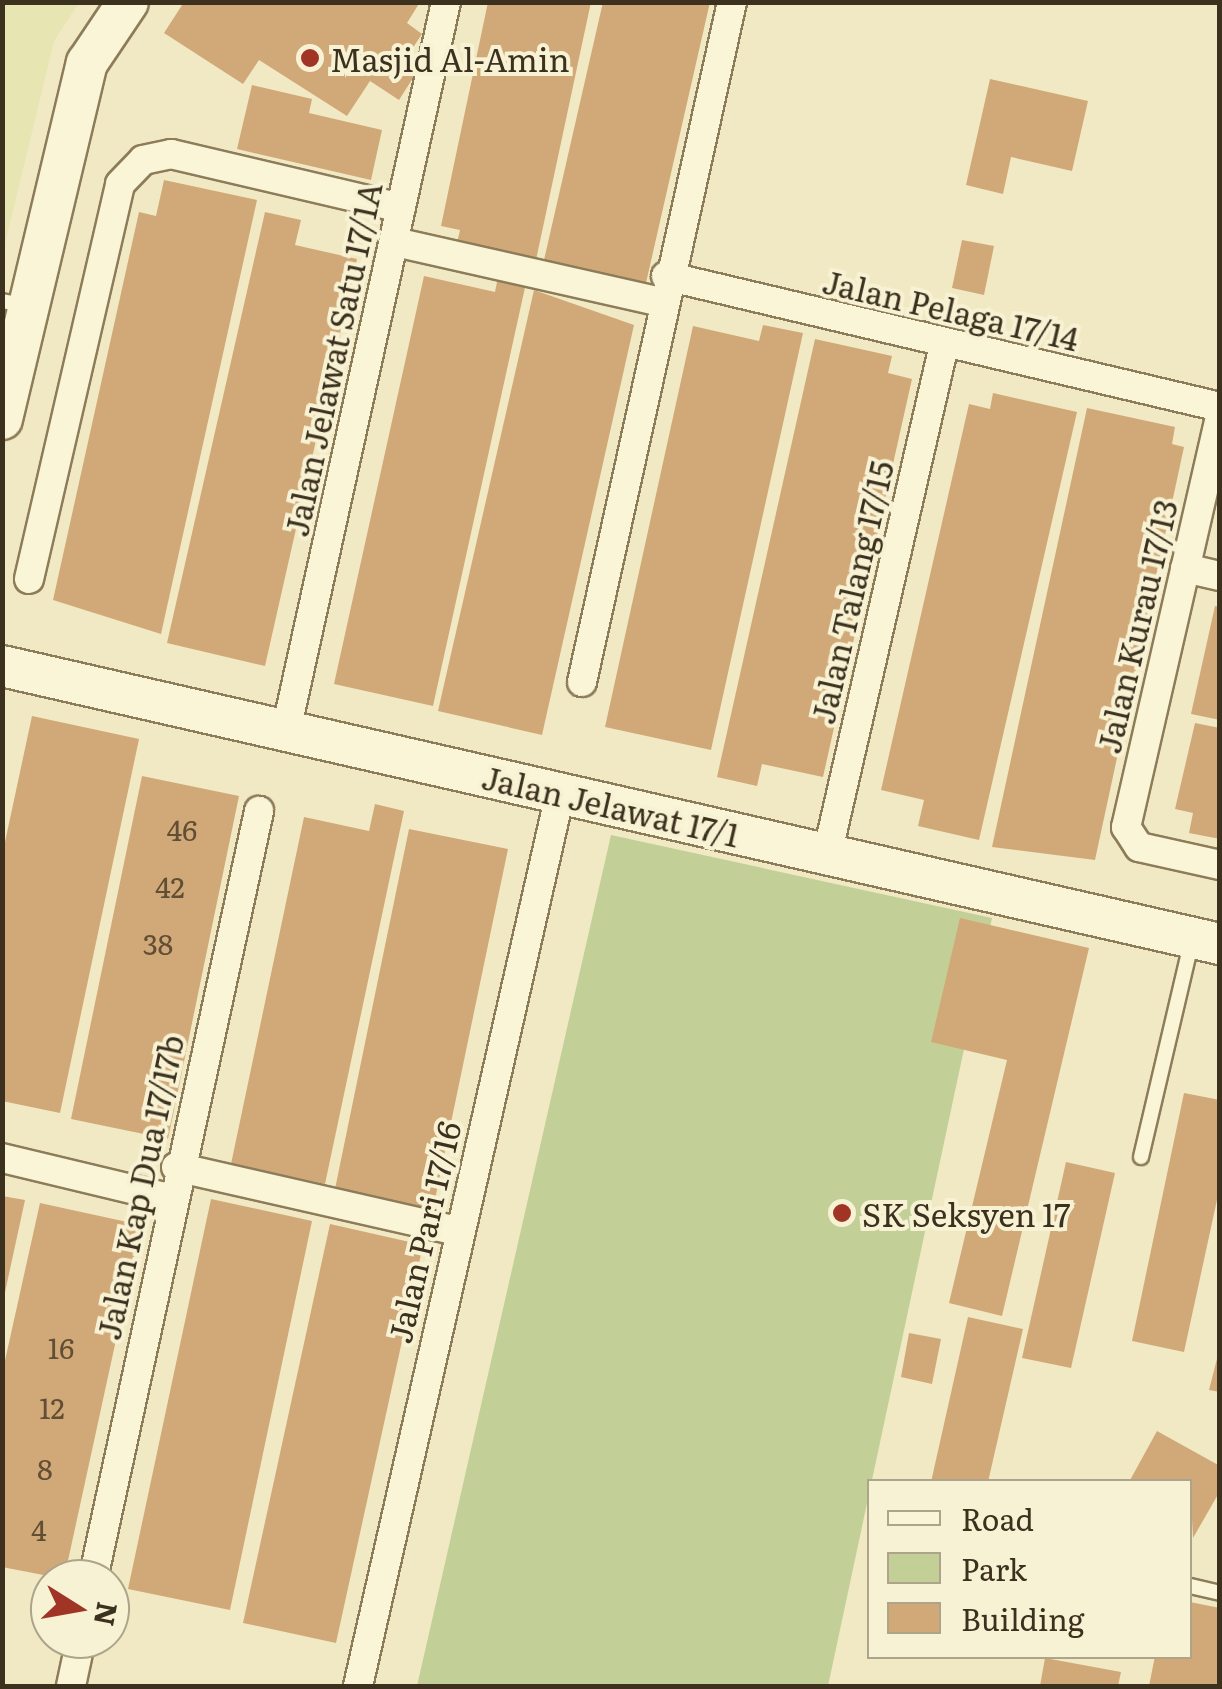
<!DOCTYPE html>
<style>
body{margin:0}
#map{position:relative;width:1222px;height:1689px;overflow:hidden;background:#f1e9c4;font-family:Literata,serif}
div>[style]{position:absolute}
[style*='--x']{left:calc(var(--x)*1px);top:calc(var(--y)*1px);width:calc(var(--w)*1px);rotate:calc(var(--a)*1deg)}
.farmland>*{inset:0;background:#e7e5b1}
.green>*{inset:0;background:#c2d097}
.building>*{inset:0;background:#d1a978}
.roads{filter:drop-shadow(2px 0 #8d7c59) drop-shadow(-2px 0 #8d7c59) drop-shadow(0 2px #8d7c59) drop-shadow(0 -2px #8d7c59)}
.lane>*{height:14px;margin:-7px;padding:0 7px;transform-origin:7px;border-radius:7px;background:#fbf5d8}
.street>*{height:28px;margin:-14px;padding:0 14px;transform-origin:14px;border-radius:14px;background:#fbf5d8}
.secondary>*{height:40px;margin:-20px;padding:0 20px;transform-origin:20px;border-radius:20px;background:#fbf5d8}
.dots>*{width:28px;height:28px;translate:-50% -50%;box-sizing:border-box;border:5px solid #f8f2d4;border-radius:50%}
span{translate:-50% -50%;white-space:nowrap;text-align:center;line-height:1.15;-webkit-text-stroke:8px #f8f2d4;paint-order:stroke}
.number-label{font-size:28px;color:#614e34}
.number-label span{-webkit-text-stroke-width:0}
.poi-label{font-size:32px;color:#3c301e}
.left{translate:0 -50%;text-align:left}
.street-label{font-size:32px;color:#3c301e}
.frame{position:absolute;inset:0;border:5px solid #3c301e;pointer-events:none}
.legend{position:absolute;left:867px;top:1479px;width:325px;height:180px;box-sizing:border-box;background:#f8f2d4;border:2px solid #ada48b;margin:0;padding:12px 18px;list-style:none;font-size:30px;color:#3c301e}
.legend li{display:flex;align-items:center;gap:20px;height:50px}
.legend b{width:50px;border:2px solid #ada48b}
.north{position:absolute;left:30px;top:1559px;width:100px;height:100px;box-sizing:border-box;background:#f8f2d4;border:2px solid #ada48b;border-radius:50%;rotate:101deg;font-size:28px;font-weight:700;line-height:40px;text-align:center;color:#3c301e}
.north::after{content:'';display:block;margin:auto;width:35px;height:45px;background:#a03425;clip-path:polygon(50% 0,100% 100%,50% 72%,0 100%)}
</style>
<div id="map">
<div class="farmland">
<div style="clip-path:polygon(3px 2px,79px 3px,54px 41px,3px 252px)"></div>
</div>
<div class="green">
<div style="clip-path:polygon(611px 835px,992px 918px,828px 1686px,417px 1686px)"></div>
</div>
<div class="building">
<div style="clip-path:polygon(184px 2px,420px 2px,407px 23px,422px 34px,410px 52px,413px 78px,399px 100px,370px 81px,347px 116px,259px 60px,243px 84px,164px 33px)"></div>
<div style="clip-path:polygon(488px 2px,591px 2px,536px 260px,457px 243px,460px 230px,441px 226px)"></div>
<div style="clip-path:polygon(603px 2px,710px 2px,646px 283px,544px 260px)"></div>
<div style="clip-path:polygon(990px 79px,1088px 101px,1072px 171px,1011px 157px,1003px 194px,966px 185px)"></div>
<div style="clip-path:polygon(252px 85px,312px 99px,309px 113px,382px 130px,371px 180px,237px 149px)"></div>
<div style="clip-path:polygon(164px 180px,257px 200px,161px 634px,53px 600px,139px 212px,156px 216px)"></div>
<div style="clip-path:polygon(265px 212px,301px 220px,295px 245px,357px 259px,265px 666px,167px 643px)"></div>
<div style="clip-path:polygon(962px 240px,994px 246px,984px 295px,952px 288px)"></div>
<div style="clip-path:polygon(424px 276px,495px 292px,498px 277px,526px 283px,433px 706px,334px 684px)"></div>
<div style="clip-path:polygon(534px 290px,634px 325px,542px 735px,438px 711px)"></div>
<div style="clip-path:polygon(763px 325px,803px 333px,711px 750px,605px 727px,693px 326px,759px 341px)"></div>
<div style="clip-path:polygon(815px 339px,892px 356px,888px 373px,912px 379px,823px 777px,762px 764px,757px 786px,717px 777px)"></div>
<div style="clip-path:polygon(993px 393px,1077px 412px,979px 840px,918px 826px,924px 800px,881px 790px,969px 404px,990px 409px)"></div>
<div style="clip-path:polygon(1087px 408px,1175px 427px,1172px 444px,1184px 447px,1095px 860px,992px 847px)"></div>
<div style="clip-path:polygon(1215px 606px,1220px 607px,1220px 720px,1191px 714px)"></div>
<div style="clip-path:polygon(32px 716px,139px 739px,60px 1113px,2px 1101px,2px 856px)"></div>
<div style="clip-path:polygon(1195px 723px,1220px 728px,1220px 839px,1189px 833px,1193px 813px,1175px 809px)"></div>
<div style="clip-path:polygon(142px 776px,239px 796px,168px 1139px,71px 1119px)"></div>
<div style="clip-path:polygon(375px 804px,404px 811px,325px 1184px,231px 1164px,304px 817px,369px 831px)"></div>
<div style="clip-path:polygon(409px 829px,508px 849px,433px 1209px,335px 1189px)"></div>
<div style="clip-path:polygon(960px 918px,1089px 948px,1002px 1316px,949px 1303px,1007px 1060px,931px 1042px)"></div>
<div style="clip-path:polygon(1184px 1093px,1220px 1100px,1220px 1186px,1184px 1352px,1132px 1341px)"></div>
<div style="clip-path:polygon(1066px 1162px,1115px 1173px,1071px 1368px,1022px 1358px)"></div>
<div style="clip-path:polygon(2px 1196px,25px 1200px,4px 1297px,2px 1297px)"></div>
<div style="clip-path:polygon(211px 1199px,312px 1221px,230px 1610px,128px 1589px)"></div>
<div style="clip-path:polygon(40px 1203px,141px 1225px,64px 1579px,2px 1567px,2px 1374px)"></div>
<div style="clip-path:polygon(330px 1224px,423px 1245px,336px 1643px,243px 1623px)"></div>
<div style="clip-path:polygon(968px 1317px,1023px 1329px,988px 1482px,931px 1482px)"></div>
<div style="clip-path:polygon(909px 1333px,941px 1339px,932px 1384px,901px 1377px)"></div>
<div style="clip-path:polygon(1220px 1347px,1220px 1392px,1209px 1390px)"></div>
<div style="clip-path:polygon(1157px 1431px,1220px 1466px,1220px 1491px,1193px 1538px,1190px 1482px,1129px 1482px)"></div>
<div style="clip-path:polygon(1190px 1602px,1220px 1608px,1220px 1686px,1149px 1686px,1155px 1656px,1190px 1656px)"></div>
<div style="clip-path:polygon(1045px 1658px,1121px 1672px,1118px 1686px,1040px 1686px)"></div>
</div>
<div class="roads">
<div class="lane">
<div style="--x:2;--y:301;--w:26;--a:11"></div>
<div style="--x:1141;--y:1157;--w:224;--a:-76.8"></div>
<div style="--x:1190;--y:1586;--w:31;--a:13"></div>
</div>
<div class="street">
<div style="--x:395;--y:242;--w:273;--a:12.7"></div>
<div style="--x:666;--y:276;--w:569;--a:13.3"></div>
<div style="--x:1220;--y:417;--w:421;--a:102.9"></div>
<div style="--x:1126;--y:827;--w:24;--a:57"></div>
<div style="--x:1139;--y:847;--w:83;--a:12.5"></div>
<div style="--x:1185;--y:568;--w:36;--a:13"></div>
<div style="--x:29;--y:579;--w:405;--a:-77"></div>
<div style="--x:120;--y:184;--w:33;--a:-46"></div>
<div style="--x:143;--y:160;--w:29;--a:-12"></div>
<div style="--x:171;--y:154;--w:236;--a:13.2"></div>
<div style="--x:582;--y:682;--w:696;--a:-77.56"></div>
<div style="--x:286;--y:731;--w:746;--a:-77.62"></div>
<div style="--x:827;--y:855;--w:523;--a:-77.08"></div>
<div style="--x:2;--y:1158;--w:172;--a:13.5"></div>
<div style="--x:176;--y:1167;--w:289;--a:12.8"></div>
<div style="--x:93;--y:1579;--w:786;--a:-77.8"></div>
<div style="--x:71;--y:1686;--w:48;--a:-78"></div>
<div style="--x:358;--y:1686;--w:915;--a:-77.24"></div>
</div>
<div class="secondary">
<div style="--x:2;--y:419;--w:366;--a:-76.6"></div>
<div style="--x:87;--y:63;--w:73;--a:-56.1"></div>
<div style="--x:2;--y:666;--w:1249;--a:12.86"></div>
</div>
</div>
<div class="dots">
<div style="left:310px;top:58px;background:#a03425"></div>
<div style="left:842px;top:1213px;background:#a03425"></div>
</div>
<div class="number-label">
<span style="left:182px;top:829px">46</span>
<span style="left:170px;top:886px">42</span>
<span style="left:158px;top:943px">38</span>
<span style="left:61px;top:1347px">16</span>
<span style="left:52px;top:1407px">12</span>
<span style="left:45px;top:1468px">8</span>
<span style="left:39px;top:1529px">4</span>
</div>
<div class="poi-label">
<span class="left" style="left:330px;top:58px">Masjid Al-Amin</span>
<span class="left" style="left:862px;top:1213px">SK Seksyen 17</span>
</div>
<div class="street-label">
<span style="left:951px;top:309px;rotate:13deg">Jalan Pelaga 17/14</span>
<span style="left:332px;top:359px;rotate:-78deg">Jalan Jelawat Satu 17/1A</span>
<span style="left:851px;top:592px;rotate:-77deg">Jalan Talang 17/15</span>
<span style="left:1136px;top:626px;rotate:-77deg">Jalan Kurau 17/13</span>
<span style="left:611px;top:805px;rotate:13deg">Jalan Jelawat 17/1</span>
<span style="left:139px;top:1187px;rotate:-78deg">Jalan Kap Dua 17/17b</span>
<span style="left:423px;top:1232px;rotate:-77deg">Jalan Pari 17/16</span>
</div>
<div class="frame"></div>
<ul class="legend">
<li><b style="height:12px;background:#fbf5d8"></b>Road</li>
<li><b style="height:28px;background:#c2d097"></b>Park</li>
<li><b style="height:28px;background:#d1a978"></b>Building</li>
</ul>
<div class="north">N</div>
</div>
